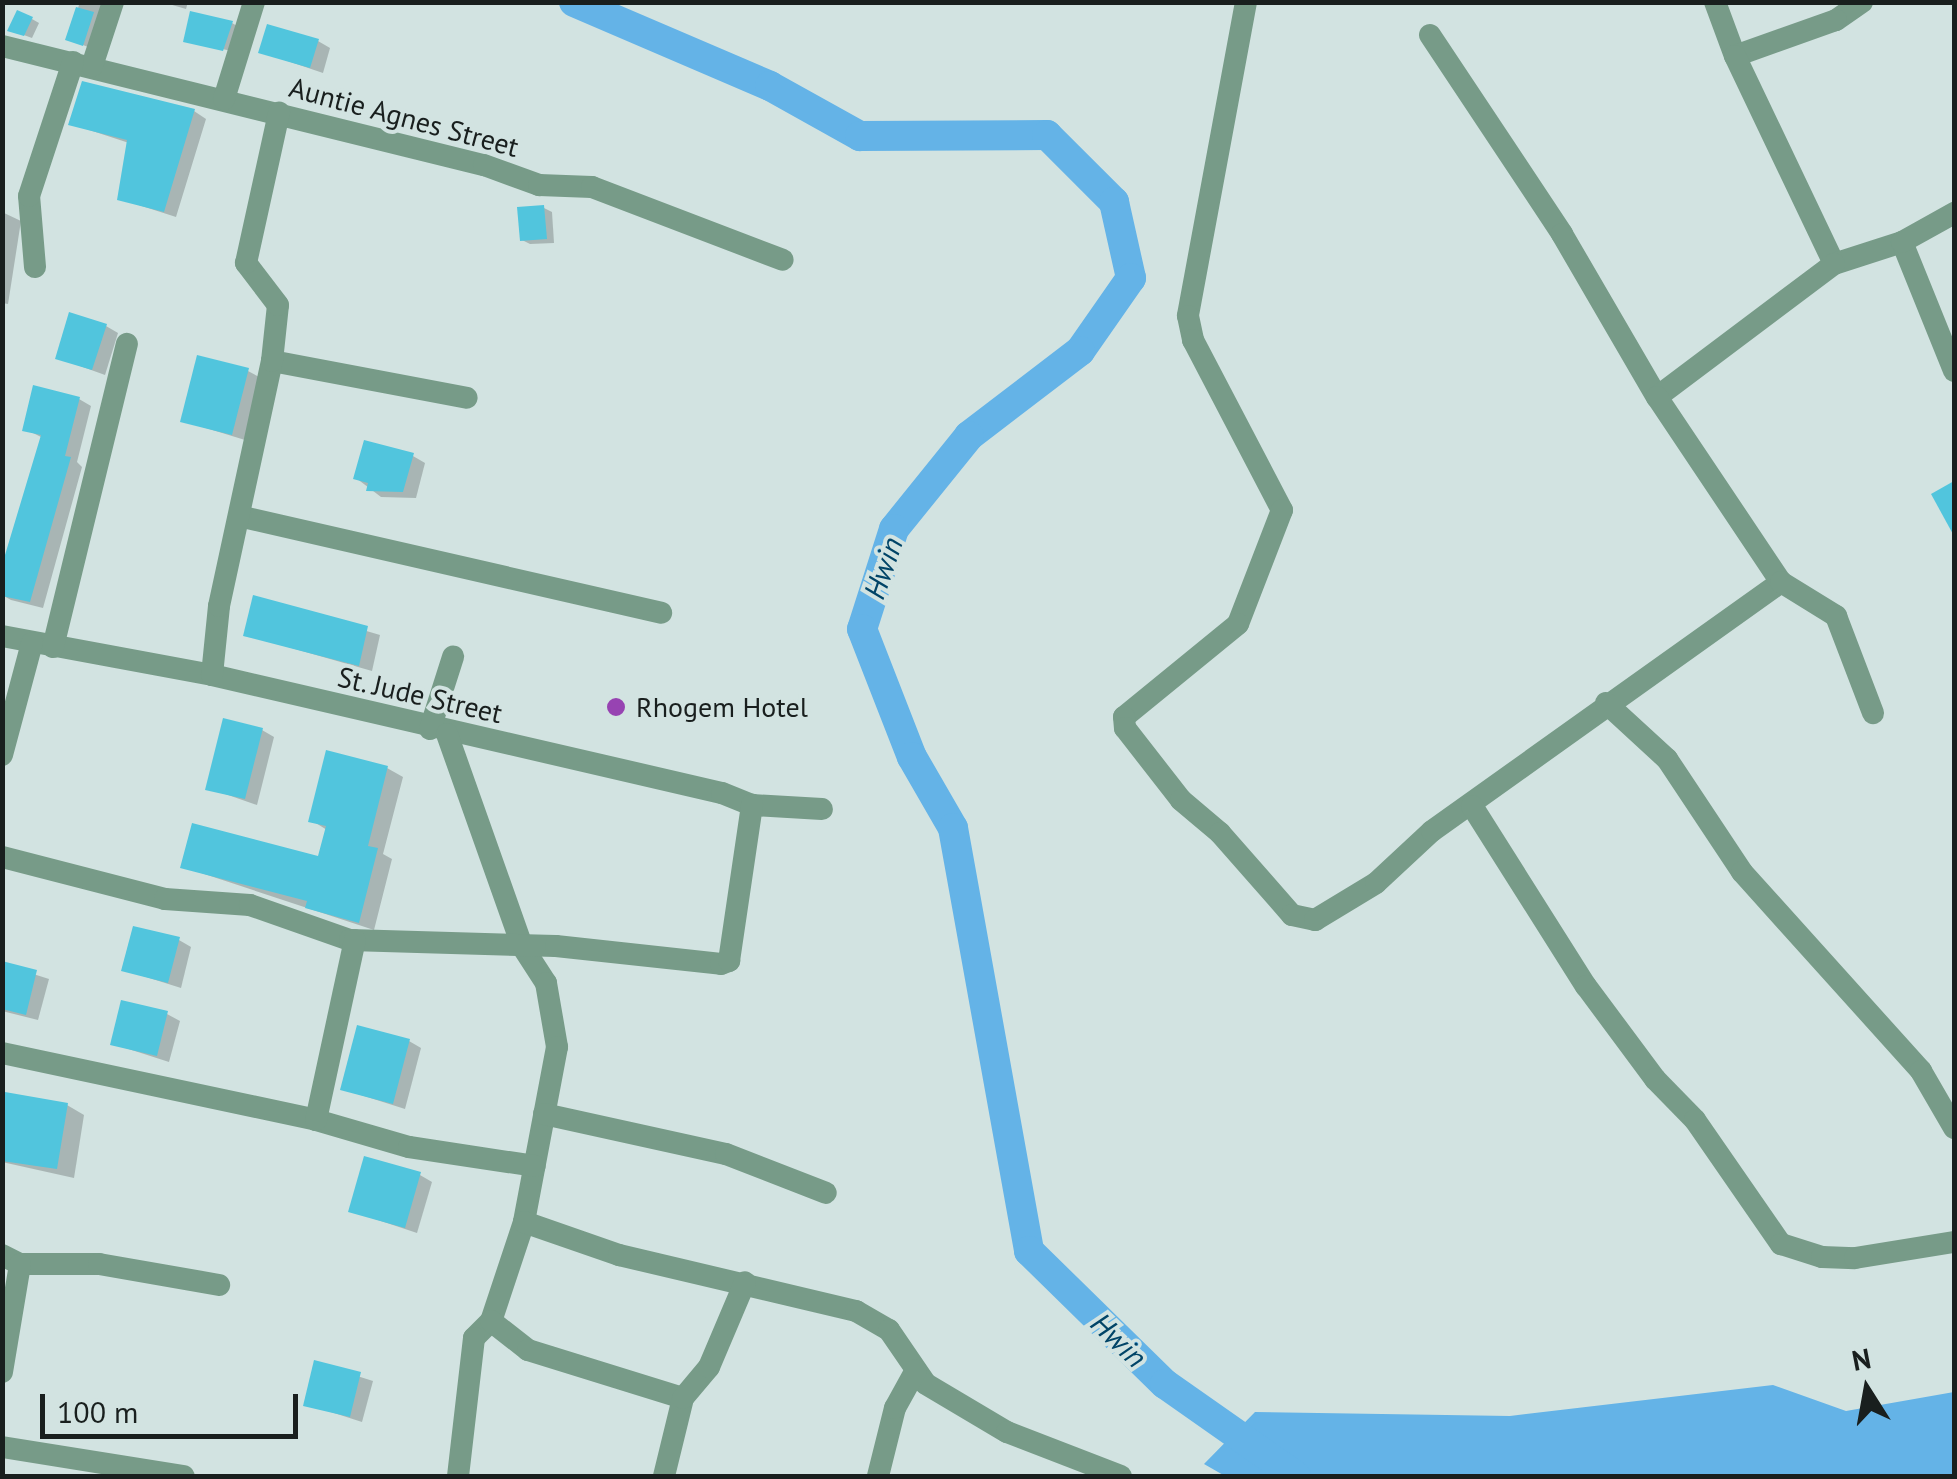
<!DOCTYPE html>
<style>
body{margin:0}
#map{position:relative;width:1957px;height:1479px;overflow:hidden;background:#d2e3e1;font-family:"PT Sans",sans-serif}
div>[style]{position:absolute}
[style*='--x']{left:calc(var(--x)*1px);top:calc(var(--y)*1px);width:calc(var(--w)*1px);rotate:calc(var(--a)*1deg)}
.water>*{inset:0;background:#64b3e7}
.shadow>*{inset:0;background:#0003}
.river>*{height:30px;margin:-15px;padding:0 15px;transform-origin:15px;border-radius:15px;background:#64b3e7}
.building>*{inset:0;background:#51c5dd}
.minor>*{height:22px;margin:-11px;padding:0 11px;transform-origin:11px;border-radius:11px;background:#779b88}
.dots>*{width:28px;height:28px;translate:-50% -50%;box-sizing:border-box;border:5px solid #d2e3e1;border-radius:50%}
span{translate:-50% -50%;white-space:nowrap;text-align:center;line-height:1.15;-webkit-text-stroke:8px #d2e3e1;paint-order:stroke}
.street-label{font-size:28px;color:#191f1e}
.poi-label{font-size:28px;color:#191f1e}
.left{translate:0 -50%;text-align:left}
.water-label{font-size:30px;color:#014467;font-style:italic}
.frame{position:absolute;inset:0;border:5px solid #191f1e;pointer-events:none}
.north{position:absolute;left:1817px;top:1339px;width:100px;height:100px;-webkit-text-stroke:8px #d2e3e1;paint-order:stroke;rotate:349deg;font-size:28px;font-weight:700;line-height:40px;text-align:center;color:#191f1e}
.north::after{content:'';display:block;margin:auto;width:35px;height:45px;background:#191f1e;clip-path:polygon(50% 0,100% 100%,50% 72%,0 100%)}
.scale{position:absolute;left:40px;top:1394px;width:258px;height:45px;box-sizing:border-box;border:5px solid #191f1e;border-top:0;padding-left:12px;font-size:30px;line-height:35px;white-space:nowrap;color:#191f1e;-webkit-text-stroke:8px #d2e3e1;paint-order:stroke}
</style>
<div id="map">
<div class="water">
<div style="clip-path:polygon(1773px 1385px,1846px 1411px,1954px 1392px,1954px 1476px,1225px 1476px,1204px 1464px,1255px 1412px,1510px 1416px)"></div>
</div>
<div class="shadow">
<div style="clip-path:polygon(80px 2px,104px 2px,93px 49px,68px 39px)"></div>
<div style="clip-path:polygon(162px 2px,188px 2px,186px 9px)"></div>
<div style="clip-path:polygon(32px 19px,39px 23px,32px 38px,10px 30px)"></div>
<div style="clip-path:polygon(232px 23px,244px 30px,236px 52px,186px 41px)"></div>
<div style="clip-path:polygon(318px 41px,330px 48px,323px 73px,261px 52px)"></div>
<div style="clip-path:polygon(194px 111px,206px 119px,176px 217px,120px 199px,129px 143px,71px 124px)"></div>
<div style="clip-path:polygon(544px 208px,552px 212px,554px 243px,530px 244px,522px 240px)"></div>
<div style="clip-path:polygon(2px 212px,21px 221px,8px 304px,2px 303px)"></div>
<div style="clip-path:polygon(106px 326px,118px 333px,105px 375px,58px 358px)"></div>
<div style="clip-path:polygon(248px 371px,261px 378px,245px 440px,183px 421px)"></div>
<div style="clip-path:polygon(79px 399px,91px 406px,77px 462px,82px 467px,43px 608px,11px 600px,2px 595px,43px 438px,25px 429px)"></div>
<div style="clip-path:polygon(413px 456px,425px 463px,416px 498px,381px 497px,356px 478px)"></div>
<div style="clip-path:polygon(255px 598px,380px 635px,372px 671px,246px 635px)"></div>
<div style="clip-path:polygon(262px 730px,274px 737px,257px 805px,208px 788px)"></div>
<div style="clip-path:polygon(387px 768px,403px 777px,383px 854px,392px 859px,374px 930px,183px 867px,320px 859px,327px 830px,311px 820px)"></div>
<div style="clip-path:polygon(179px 940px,191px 947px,181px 988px,124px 970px)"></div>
<div style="clip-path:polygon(2px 964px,49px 979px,38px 1020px,2px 1011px)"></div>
<div style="clip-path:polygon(167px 1014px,180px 1021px,169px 1062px,113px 1044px)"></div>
<div style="clip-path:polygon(409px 1041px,421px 1048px,405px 1109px,342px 1089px)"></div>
<div style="clip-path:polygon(7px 1095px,67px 1105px,84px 1115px,74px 1178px,2px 1162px)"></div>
<div style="clip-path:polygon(420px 1175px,432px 1182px,417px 1233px,351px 1211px)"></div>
<div style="clip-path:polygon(316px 1363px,373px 1381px,362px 1422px,306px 1404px)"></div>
</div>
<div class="river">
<div style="--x:574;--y:2;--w:213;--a:23.2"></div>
<div style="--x:770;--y:86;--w:103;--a:29.1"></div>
<div style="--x:860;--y:136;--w:187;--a:-0.3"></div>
<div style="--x:1047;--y:135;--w:95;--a:45"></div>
<div style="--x:1114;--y:202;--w:78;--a:77.4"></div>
<div style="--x:1131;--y:278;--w:89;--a:124.9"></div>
<div style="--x:1080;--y:351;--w:140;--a:142.6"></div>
<div style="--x:969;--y:436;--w:119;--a:128.9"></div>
<div style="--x:894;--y:529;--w:105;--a:107.7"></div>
<div style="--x:862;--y:629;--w:137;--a:68.7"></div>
<div style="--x:912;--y:757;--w:82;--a:60"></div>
<div style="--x:953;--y:828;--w:430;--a:79.8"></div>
<div style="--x:1029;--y:1251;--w:190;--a:44.4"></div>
<div style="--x:1165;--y:1384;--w:160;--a:35.1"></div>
</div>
<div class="building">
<div style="clip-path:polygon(76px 7px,94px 12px,83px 46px,65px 40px)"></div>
<div style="clip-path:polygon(17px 10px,33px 17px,24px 36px,7px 31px)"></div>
<div style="clip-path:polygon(190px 11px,233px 21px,223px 51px,183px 42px)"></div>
<div style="clip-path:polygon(267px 24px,319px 39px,310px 68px,258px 53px)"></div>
<div style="clip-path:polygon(82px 81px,195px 109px,164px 212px,117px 200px,127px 140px,68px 125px)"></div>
<div style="clip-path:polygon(544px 205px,547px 239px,520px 241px,517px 207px)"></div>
<div style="clip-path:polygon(69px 312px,107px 324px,92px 370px,55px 359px)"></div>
<div style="clip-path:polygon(197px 355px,249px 368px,232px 435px,180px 422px)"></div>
<div style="clip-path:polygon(33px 385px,80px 397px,65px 456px,71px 457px,30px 602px,2px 596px,2px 565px,41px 435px,22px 431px)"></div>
<div style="clip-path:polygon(364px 440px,414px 453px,403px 492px,366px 491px,368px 483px,353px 479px)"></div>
<div style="clip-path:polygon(1954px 481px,1954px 536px,1931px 494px)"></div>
<div style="clip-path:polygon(253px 595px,368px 626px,359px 666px,243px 636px)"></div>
<div style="clip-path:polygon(223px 718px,263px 728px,245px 799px,205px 790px)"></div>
<div style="clip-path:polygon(326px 750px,388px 766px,368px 846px,378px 848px,359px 923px,305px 908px,307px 901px,180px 868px,192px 823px,318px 856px,326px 826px,308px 822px)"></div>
<div style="clip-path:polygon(133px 926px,180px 937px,168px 983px,121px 971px)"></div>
<div style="clip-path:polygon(2px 961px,37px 970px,26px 1015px,2px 1009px)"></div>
<div style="clip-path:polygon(121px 1000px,168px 1011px,157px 1056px,110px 1045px)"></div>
<div style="clip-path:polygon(357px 1025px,410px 1039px,393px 1104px,340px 1090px)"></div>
<div style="clip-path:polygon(5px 1092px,68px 1103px,57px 1169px,2px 1161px)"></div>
<div style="clip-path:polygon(364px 1156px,421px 1172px,405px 1228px,348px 1212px)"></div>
<div style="clip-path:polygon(314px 1360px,361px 1372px,350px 1417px,303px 1406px)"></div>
</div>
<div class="minor">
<div style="--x:1246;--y:2;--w:319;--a:100.5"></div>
<div style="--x:1188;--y:316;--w:25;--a:78"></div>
<div style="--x:1193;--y:340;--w:192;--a:62.4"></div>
<div style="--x:1282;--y:510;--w:122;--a:111.1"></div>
<div style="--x:1238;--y:624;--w:147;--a:140.8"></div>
<div style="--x:1124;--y:717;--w:11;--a:85"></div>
<div style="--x:1125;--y:728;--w:91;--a:52.1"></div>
<div style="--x:1181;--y:800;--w:51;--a:40.2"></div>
<div style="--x:1220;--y:833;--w:109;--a:48.7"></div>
<div style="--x:1292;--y:915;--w:24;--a:12"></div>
<div style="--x:1315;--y:920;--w:71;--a:-31.2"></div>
<div style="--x:1376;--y:883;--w:76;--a:-42.9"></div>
<div style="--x:1432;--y:831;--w:429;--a:-35.5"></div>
<div style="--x:1715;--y:2;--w:58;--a:69.7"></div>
<div style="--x:1862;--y:2;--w:32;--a:145"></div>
<div style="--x:1836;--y:20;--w:107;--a:160.4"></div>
<div style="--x:1735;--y:56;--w:230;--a:64.5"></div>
<div style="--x:1834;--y:264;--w:71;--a:-17.9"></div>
<div style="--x:1902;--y:242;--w:139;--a:68"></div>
<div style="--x:1430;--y:35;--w:239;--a:56.4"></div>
<div style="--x:1562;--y:234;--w:189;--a:59.8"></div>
<div style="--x:2;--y:46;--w:496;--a:13.9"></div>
<div style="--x:484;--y:165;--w:59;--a:20"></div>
<div style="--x:539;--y:185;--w:53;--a:2.2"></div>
<div style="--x:592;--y:187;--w:204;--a:20.9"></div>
<div style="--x:92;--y:66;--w:67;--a:-71.8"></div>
<div style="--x:224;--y:99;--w:102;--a:-72.8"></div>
<div style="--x:1902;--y:242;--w:60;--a:-29.1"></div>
<div style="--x:1834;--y:264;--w:221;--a:143.1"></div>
<div style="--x:1657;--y:397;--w:223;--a:56.2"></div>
<div style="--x:1781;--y:582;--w:65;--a:31.7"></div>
<div style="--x:1836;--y:616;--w:104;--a:69.1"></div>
<div style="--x:35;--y:267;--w:71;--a:-94.8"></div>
<div style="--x:29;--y:196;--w:141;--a:-71.8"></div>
<div style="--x:272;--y:361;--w:198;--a:10.7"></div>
<div style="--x:243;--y:517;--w:429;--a:12.9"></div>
<div style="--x:2;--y:636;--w:214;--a:10.5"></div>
<div style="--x:212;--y:675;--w:523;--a:13.03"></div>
<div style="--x:722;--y:793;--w:32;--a:22"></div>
<div style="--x:752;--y:805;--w:70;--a:3.3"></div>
<div style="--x:53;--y:647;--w:312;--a:-76.3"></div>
<div style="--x:212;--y:675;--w:69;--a:-84.2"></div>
<div style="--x:219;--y:606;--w:251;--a:-77.8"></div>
<div style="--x:272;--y:361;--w:56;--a:-83.9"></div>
<div style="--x:278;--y:305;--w:53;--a:-127.3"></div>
<div style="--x:246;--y:263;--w:154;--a:-77.6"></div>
<div style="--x:1606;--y:703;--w:83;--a:42.6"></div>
<div style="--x:1667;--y:759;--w:136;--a:56.4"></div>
<div style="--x:1742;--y:872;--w:268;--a:48"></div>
<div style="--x:1921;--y:1071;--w:66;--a:59.9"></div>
<div style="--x:430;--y:729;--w:76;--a:-72.3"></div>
<div style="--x:447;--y:734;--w:225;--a:70.5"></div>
<div style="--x:522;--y:946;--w:44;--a:57"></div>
<div style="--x:546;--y:983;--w:65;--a:80.2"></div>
<div style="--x:557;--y:1047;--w:178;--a:100.7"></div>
<div style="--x:524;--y:1222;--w:104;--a:108.4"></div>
<div style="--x:491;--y:1321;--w:24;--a:135"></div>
<div style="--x:474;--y:1338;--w:139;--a:96.6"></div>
<div style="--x:2;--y:755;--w:116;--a:-75"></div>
<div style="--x:1472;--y:806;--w:213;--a:57.7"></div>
<div style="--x:1586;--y:986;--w:116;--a:53.4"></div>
<div style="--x:1655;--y:1079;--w:57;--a:45.7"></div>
<div style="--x:1695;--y:1120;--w:151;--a:55.3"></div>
<div style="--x:1781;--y:1244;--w:43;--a:17.6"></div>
<div style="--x:1822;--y:1257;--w:33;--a:2"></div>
<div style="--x:1855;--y:1258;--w:100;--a:-9.2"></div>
<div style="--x:2;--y:857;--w:168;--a:14.4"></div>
<div style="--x:165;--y:899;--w:85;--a:4"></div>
<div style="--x:250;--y:905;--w:106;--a:19.3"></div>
<div style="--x:350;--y:940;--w:206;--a:1.7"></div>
<div style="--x:556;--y:946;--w:166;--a:6.2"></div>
<div style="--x:721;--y:964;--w:9;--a:-21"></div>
<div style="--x:729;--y:961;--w:158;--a:-81.6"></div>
<div style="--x:2;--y:1053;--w:321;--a:12"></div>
<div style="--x:316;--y:1120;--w:97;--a:16.2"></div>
<div style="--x:409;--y:1147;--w:127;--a:8.6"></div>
<div style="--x:544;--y:1114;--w:186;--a:12.4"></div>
<div style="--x:726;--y:1154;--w:107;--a:21.3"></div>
<div style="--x:316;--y:1120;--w:184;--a:-77.8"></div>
<div style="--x:524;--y:1222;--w:101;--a:19.2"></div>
<div style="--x:619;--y:1255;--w:244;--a:13.3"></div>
<div style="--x:856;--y:1311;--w:38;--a:30"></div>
<div style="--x:889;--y:1330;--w:65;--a:55.6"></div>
<div style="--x:926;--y:1384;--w:94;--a:30.7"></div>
<div style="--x:1007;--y:1432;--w:122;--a:21.1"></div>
<div style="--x:2;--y:1255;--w:20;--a:27"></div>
<div style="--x:20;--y:1264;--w:79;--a:0"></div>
<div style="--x:99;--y:1264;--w:122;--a:9.9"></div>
<div style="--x:491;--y:1321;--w:47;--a:38.1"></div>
<div style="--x:528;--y:1350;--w:162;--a:17.2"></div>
<div style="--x:2;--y:1372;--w:109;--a:-80.5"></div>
<div style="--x:2;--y:1447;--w:184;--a:9.1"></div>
<div style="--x:664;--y:1476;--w:80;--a:-76.3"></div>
<div style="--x:683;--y:1398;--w:40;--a:-50"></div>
<div style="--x:709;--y:1367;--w:92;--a:-67"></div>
<div style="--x:878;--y:1476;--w:70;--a:-76"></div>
<div style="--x:895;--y:1408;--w:43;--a:-61.1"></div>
</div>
<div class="dots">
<div style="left:616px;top:707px;background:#9743b2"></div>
</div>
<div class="street-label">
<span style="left:404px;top:117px;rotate:15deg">Auntie Agnes Street</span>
<span style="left:420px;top:695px;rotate:13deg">St. Jude Street</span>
</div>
<div class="poi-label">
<span class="left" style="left:636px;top:707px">Rhogem Hotel</span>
</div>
<div class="water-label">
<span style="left:883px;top:568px;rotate:-71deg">Hwin</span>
<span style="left:1119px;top:1340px;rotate:44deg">Hwin</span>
</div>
<div class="frame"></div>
<div class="north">N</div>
<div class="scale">100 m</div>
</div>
